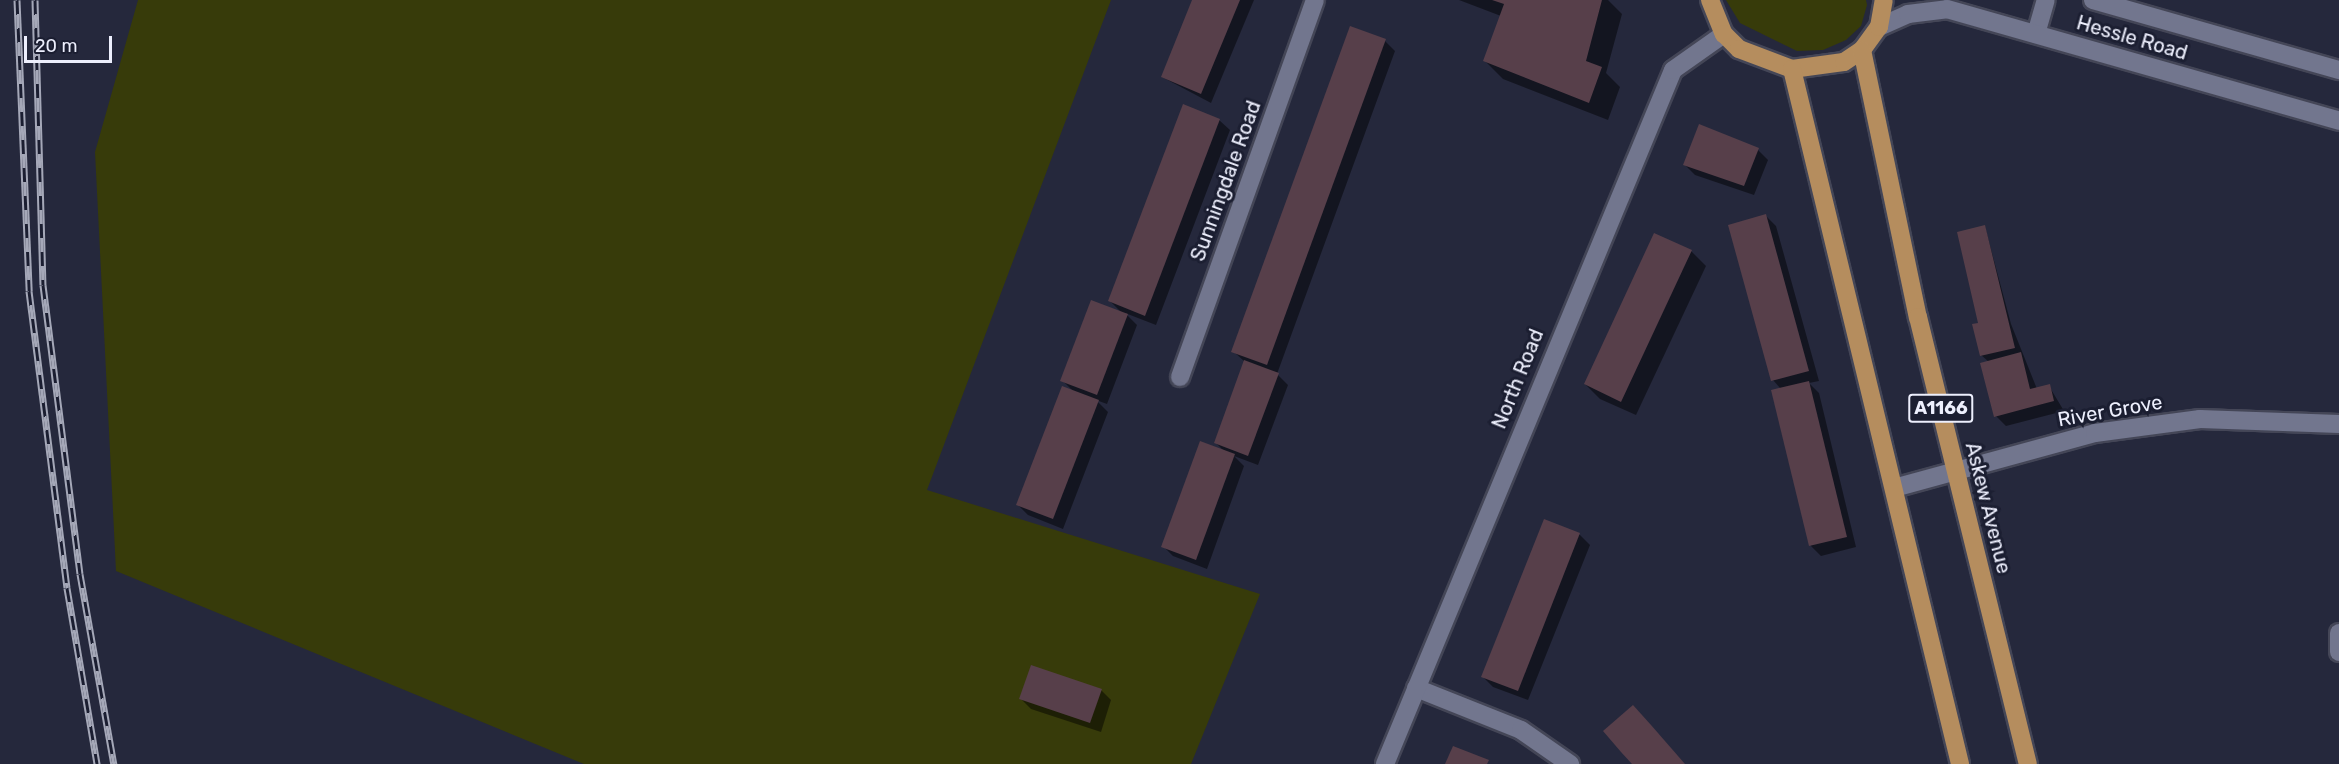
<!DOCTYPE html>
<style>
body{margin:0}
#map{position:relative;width:2339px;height:764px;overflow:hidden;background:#25283c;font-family:Rubik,sans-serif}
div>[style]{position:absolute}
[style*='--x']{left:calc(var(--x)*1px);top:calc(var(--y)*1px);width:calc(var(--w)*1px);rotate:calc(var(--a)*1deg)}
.green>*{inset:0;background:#373b0a}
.shadow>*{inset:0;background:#0007}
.building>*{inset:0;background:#573f4a}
.roads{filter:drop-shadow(2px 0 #444657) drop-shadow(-2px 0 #444657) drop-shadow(0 2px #444657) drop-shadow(0 -2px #444657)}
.street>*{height:18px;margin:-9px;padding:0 9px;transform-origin:9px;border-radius:9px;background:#72768e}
.secondary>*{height:18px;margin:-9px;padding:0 9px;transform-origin:9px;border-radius:9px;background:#72768e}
.primary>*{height:18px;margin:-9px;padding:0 9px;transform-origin:9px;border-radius:9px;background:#b58d5e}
.rail>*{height:7px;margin-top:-3.5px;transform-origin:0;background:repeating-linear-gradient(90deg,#1b1e31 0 14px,#a5a8b8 0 28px);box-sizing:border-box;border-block:2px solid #a5a8b8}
span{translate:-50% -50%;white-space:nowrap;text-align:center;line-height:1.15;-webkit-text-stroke:6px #1b1e31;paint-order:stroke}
.shield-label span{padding:2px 4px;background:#1b1e31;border:2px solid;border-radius:4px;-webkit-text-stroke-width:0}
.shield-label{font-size:18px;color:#edeffd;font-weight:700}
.street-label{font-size:20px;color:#edeffd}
.scale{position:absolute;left:24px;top:36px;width:88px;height:27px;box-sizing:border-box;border:3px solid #edeffd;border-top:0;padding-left:8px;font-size:18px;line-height:21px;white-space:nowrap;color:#edeffd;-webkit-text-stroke:4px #1b1e31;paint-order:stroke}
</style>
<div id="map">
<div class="green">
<div style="clip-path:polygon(138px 0,1111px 0,927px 490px,1260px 594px,1191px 764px,584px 764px,116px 571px,95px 152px)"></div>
<div style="clip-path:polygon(1726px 0,1866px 0,1867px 5px,1861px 26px,1846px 40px,1823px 50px,1797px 51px,1740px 23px)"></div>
</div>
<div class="shadow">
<div style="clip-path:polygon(1193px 0,1254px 0,1211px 103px,1162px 77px)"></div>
<div style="clip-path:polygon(1459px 0,1608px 0,1622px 14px,1606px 73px,1620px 87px,1608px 120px,1503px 79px,1485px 61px,1501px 16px)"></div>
<div style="clip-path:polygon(1385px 41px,1395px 51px,1277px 374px,1288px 385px,1258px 465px,1234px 456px,1244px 466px,1207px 569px,1173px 556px,1163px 546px,1225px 452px,1215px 442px,1245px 362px,1233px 351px)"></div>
<div style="clip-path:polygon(1219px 120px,1230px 130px,1156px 325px,1125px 313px,1137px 325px,1107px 404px,1096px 400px,1108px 412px,1063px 529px,1028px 515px,1018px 505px,1074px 392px,1062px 380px,1122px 313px,1110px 301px)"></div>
<div style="clip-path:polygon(1758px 150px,1768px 160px,1754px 195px,1695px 175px,1685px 165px)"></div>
<div style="clip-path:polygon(1766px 216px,1776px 226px,1819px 381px,1809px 383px,1819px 393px,1856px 547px,1821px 556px,1811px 546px,1773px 391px,1781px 389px,1773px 380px)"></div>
<div style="clip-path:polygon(1985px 227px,2011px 324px,2037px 389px,2049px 386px,2064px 411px,2006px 426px,1996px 416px,1989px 362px,1981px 355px)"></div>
<div style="clip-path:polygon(1691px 251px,1706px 266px,1636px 415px,1600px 399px,1585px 384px)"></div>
<div style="clip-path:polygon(1545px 521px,1580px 535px,1590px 545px,1528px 700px,1493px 687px,1483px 677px)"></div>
<div style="clip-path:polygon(1101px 690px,1111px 700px,1101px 732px,1031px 709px,1021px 699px)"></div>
</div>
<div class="building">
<div style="clip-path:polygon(1192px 0,1240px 0,1201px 94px,1161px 77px)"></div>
<div style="clip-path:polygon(1492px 0,1602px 0,1586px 61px,1602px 67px,1589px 103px,1483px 61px,1504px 4px)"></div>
<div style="clip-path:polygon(1350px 26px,1386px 39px,1267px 365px,1231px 352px)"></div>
<div style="clip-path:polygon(1183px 104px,1220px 119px,1145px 316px,1108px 301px)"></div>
<div style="clip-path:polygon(1699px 124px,1759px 148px,1744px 186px,1683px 165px)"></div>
<div style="clip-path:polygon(1766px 214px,1809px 371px,1771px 381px,1728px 225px)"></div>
<div style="clip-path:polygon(1985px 225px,2015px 348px,1980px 356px,1972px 324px,1978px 323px,1957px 232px)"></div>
<div style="clip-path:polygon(1654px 233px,1692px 250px,1621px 402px,1584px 384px)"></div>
<div style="clip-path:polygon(1091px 300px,1128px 314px,1097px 395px,1060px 381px)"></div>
<div style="clip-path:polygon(2021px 352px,2030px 389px,2050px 384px,2054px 401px,1994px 417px,1980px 363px)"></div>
<div style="clip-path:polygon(1244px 360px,1279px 373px,1248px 456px,1214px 443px)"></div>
<div style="clip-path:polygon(1809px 381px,1847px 537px,1809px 546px,1771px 390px)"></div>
<div style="clip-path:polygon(1062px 386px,1099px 400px,1053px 519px,1016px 505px)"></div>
<div style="clip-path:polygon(1200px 441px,1235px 454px,1196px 560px,1161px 547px)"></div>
<div style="clip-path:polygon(1544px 519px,1580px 533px,1518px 691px,1481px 677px)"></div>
<div style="clip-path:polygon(1031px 665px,1102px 689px,1090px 723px,1019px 699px)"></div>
<div style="clip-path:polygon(1633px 705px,1651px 725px,1685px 764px,1632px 764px,1621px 752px,1603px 731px)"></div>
<div style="clip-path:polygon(1453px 746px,1489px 760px,1487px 764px,1445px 764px)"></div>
</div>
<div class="roads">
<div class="street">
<div style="--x:2036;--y:34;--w:35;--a:-74"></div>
<div style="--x:1180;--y:377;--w:400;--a:-70.3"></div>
<div style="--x:1894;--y:488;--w:208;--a:-15.3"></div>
<div style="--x:2095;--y:433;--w:106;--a:-7.6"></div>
<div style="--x:2200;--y:419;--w:139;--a:2.1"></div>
<div style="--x:2339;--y:633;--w:19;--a:90"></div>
<div style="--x:1416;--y:688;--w:113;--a:21.8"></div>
<div style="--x:1521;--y:730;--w:60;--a:34.8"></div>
</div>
<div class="secondary">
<div style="--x:2093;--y:0;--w:256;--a:15.9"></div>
<div style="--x:1879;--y:27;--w:32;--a:-24"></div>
<div style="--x:1908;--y:14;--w:39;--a:-7"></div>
<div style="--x:1947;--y:9;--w:408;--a:15.9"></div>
<div style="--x:1385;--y:764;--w:751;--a:-67.46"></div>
<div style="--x:1673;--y:70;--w:62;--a:-35.2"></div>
</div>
<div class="primary">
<div style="--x:1710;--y:0;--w:37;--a:68"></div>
<div style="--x:1724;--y:34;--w:21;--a:45"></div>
<div style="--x:1739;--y:49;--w:57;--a:20.7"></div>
<div style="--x:1792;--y:69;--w:52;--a:-7.7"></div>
<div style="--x:1844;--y:62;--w:22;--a:-34"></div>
<div style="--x:1862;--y:50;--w:29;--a:-54"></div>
<div style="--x:1879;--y:27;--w:27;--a:-80"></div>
<div style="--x:1862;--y:50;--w:273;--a:78.2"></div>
<div style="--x:1918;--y:317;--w:460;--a:76.2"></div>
<div style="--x:1792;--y:69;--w:715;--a:76.41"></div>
</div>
</div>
<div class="rail">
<div style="--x:17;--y:0;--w:291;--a:87.6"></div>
<div style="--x:29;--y:291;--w:299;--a:82.7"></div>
<div style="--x:67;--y:588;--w:179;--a:80.3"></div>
<div style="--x:35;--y:0;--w:285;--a:88.4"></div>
<div style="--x:43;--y:285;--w:291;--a:82.7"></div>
<div style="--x:80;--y:574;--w:193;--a:79.9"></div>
</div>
<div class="shield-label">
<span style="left:1941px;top:408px">A1166</span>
</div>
<div class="street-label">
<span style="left:2132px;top:38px;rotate:16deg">Hessle Road</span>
<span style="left:1226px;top:181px;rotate:-70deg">Sunningdale Road</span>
<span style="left:1518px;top:379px;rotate:-68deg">North Road</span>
<span style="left:2110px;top:411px;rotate:-10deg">River Grove</span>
<span style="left:1988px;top:508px;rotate:76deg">Askew Avenue</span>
</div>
<div class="scale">20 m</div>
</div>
